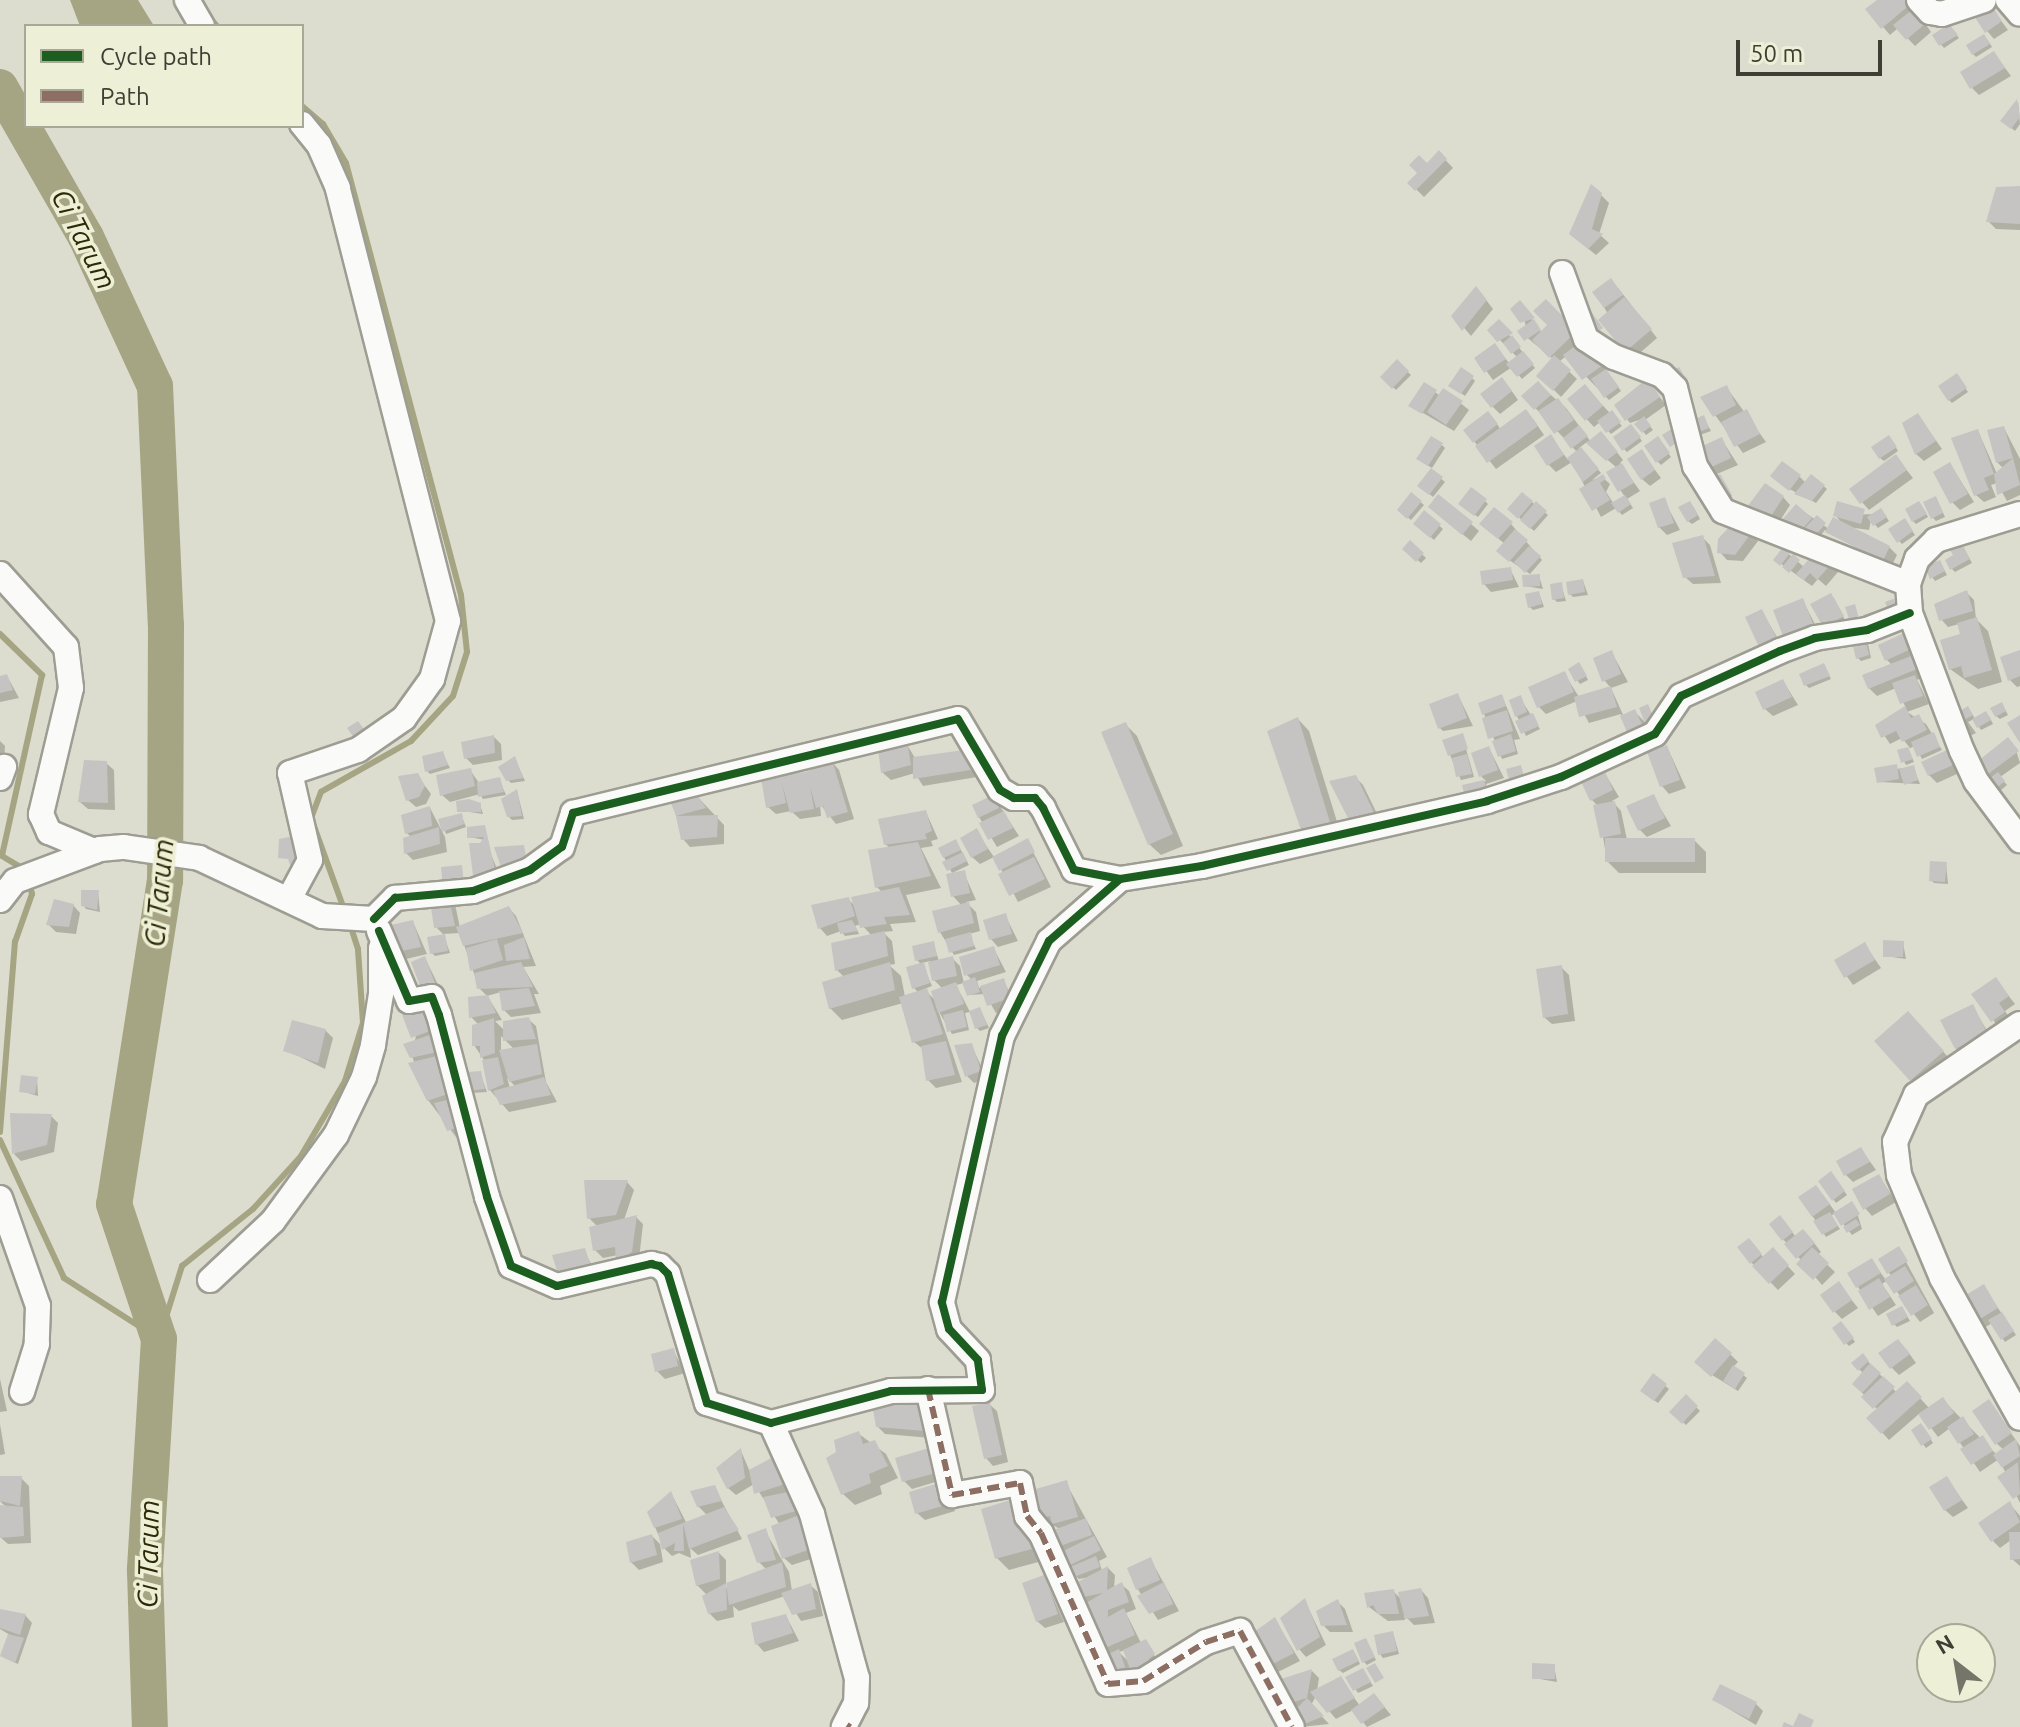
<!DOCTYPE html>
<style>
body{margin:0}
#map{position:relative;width:2020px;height:1727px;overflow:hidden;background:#dcdccf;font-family:Ubuntu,sans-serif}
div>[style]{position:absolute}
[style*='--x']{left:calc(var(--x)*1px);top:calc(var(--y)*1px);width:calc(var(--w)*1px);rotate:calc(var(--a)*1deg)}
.water>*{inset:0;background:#a5a583}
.shadow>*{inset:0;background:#0003}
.stream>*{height:6px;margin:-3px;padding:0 3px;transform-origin:3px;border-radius:3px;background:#a5a583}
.river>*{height:36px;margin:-18px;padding:0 18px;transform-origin:18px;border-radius:18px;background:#a5a583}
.building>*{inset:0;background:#c6c4c2}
.roads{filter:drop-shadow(2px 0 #9d9d93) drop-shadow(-2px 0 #9d9d93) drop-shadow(0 2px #9d9d93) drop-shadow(0 -2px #9d9d93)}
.street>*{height:24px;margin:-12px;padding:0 12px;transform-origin:12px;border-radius:12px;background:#fafaf8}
.quiet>*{height:6px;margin-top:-3px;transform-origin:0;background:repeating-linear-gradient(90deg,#8d6e63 0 12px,transparent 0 18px)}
.cycleway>*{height:8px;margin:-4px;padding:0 4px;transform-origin:4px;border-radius:4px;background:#1b5e20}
span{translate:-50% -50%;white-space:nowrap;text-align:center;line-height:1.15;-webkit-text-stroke:7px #eeefd7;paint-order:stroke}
.water-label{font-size:28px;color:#2c2b06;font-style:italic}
.legend{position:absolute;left:24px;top:24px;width:280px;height:104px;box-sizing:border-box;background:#eeefd7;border:2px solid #a8a896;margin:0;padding:10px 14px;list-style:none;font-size:24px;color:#3e3e34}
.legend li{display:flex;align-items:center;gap:16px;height:40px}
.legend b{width:40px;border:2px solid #a8a896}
.north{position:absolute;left:1916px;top:1623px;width:80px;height:80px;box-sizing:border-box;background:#eeefd7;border:2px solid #a8a896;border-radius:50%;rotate:329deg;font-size:22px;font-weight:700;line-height:32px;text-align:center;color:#3e3e34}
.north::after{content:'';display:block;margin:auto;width:28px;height:36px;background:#75756a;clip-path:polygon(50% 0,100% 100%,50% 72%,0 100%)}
.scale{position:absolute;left:1736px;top:40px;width:146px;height:36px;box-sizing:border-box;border:4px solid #3e3e34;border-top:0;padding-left:10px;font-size:24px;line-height:28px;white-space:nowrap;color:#3e3e34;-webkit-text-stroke:6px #eeefd7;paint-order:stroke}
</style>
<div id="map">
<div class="water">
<div style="clip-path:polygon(70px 0,138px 0,154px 26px,80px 26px)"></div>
</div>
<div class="shadow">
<div style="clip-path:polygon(1880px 0,1909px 0,1931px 32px,1915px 46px,1898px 28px,1890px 35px,1883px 27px)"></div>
<div style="clip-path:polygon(1988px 3px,2008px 30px,1994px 39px,1987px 31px)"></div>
<div style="clip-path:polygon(1949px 26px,1959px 38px,1944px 48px,1934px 36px)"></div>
<div style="clip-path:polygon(1987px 39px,1992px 47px,1976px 57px,1973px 54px)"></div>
<div style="clip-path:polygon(1994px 53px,2011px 76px,1979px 95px,1972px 88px)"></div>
<div style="clip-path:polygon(2018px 102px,2020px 124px,2015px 131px,2003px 121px)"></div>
<div style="clip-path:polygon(1439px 153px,1453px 168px,1424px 197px,1410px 183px)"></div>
<div style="clip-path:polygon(2020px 188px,2020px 230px,1996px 229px,1988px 221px)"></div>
<div style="clip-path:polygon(1601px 195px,1609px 203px,1599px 234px,1609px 243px,1596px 255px,1579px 241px)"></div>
<div style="clip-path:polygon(1618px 288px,1657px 338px,1634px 358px,1595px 292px)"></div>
<div style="clip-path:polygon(1483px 296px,1493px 309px,1471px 336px,1454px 316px)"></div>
<div style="clip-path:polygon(1546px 301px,1591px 350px,1621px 391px,1609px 400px,1566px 356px,1559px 362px,1577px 379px,1561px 397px,1539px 375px,1553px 359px,1519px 331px,1526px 327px,1520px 303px,1542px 333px,1550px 326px)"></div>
<div style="clip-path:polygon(1499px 322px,1535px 368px,1522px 379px,1512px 367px,1493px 380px,1477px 358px,1495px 346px,1510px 364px,1518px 358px,1490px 330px)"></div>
<div style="clip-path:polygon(1397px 362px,1411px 375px,1396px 390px,1383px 377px)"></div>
<div style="clip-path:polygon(1472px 378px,1475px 381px,1465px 396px,1454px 388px)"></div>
<div style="clip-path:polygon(1959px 379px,1968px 392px,1952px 403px,1949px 400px)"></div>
<div style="clip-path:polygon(1647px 381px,1666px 405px,1645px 420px,1653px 430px,1646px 435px,1637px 424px,1645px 418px,1630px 423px,1617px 406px)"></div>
<div style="clip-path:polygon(1425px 384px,1440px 396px,1444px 390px,1469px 410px,1454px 431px,1411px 406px)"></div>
<div style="clip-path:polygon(evenodd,1538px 384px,1566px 408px,1591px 442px,1608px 441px,1623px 460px,1620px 463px,1640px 491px,1627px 499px,1633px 508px,1622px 515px,1616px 508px,1601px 517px,1572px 462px,1556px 472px,1549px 465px,1551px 437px,1568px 460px,1577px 452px,1524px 396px,1538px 384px,1587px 442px,1617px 468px,1609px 473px,1625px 497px,1614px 504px,1606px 492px,1610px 484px,1602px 477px,1592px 480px,1601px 473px,1579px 448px,1587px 442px)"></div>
<div style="clip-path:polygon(1509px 387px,1518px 400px,1500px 414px,1492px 406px)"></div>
<div style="clip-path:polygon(1727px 388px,1766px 442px,1743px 453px,1715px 415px)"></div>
<div style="clip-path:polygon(1592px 394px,1622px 426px,1611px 434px,1600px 422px,1594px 427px,1569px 400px)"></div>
<div style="clip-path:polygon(1918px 415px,1942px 449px,1924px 461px,1916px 454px)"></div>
<div style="clip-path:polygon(1704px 418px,1711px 431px,1700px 435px,1697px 432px)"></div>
<div style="clip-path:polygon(1533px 419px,1544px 435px,1496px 469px,1466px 431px,1495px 421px,1501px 430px)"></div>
<div style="clip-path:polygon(2004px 428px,2020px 459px,2020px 495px,2007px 501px,1997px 483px,1991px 485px,1996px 497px,1984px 502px,1976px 495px,1978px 431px,1997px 474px,2004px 469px,1997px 462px)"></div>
<div style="clip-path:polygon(1634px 430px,1642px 441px,1627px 452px,1624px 449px)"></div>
<div style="clip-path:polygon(1722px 440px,1738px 465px,1717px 474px,1732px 496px,1724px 501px,1706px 468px)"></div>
<div style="clip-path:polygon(1892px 441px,1898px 451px,1884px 461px,1880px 458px)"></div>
<div style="clip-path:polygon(1660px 442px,1671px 457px,1661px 465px,1658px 462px)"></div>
<div style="clip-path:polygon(1442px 445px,1445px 448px,1432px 468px,1422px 462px)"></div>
<div style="clip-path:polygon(1641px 451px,1661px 478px,1650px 486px,1642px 479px)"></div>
<div style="clip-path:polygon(1896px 457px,1913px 478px,1869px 510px,1862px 502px)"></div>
<div style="clip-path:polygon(1950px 464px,1974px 502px,1960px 510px,1952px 502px)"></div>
<div style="clip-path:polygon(1432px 471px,1445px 482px,1433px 497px,1420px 486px)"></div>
<div style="clip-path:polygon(1799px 476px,1806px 483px,1812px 476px,1827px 489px,1816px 503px,1780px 484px)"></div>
<div style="clip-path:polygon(1412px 495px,1424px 505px,1411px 520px,1399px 510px)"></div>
<div style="clip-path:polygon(1523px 495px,1548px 515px,1534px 531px,1510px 509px)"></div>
<div style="clip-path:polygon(1783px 497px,1790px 505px,1776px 527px,1757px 514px)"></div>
<div style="clip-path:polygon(1664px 500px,1680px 530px,1667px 535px,1659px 527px)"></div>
<div style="clip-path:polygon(1485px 501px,1488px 504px,1478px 517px,1464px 507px)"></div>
<div style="clip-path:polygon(1938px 502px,1945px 517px,1936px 521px,1933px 518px)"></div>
<div style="clip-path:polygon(1693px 506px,1700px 519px,1692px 524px,1688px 521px)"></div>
<div style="clip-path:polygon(1797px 507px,1829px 529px,1843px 524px,1835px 515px,1884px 514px,1889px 521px,1878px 528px,1871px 520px,1869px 530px,1848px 527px,1889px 547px,1897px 555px,1891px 567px,1825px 530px,1817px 540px,1791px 528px)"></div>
<div style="clip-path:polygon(1922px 507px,1928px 517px,1916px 524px,1913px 521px)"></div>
<div style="clip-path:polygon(1425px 513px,1443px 529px,1434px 540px,1416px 524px)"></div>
<div style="clip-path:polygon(1438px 514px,1471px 524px,1479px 531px,1471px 541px)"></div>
<div style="clip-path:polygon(1511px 524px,1542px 560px,1530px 574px,1506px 558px,1505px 544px,1489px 531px)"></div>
<div style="clip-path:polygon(1907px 524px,1915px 535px,1902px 544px,1899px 541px)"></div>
<div style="clip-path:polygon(1751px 534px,1758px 541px,1743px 561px,1727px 560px,1720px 552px)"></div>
<div style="clip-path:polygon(1702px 537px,1710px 545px,1721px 583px,1693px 584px,1685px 577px)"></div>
<div style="clip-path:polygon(1410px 543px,1426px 558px,1421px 563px,1405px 549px)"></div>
<div style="clip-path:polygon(1963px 547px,1972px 563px,1955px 572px,1952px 569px)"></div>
<div style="clip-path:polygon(1784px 550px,1804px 567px,1831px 565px,1838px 572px,1826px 586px,1818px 579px,1812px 586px,1776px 560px)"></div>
<div style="clip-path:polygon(1942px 566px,1947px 575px,1935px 581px,1932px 577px)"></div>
<div style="clip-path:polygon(1510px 569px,1519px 587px,1491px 592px,1484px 584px)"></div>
<div style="clip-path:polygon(1539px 576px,1543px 589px,1525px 586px)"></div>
<div style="clip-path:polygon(1583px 581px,1588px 595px,1573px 597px,1570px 594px)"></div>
<div style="clip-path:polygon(1561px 585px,1566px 601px,1557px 602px,1554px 599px)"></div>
<div style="clip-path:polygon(1966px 592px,1974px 600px,1976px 619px,1988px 631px,2002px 682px,1978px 689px,1950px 669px,1963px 636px,1959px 624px,1948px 627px,1941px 619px)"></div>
<div style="clip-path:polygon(1539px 593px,1544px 607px,1533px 610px,1530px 607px)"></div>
<div style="clip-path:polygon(1834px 598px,1845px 620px,1827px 629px)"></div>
<div style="clip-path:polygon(1803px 601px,1819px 632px,1792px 642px,1784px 634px)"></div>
<div style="clip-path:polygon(1762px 612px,1783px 647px,1768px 653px,1761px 646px)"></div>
<div style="clip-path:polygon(1903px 636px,1917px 657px,1912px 659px,1923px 677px,1917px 680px,1929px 704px,1907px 712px,1926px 724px,1942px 750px,1922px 759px,1915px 746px,1908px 749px,1914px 762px,1906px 765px,1899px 752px,1910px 748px,1902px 738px,1890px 744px,1878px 726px,1906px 708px,1896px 688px,1877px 696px,1869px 688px,1892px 665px,1887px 660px)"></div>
<div style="clip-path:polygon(1867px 639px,1871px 658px,1861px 661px,1858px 658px)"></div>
<div style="clip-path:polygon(1612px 653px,1628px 682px,1611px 688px,1604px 680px)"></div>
<div style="clip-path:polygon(2020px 653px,2020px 686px,2017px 687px,2010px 680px)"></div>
<div style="clip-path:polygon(1824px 666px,1831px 679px,1809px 688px,1806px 685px)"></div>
<div style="clip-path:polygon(1582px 668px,1588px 680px,1580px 684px,1570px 670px)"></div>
<div style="clip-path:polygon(1564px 673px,1579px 697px,1611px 688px,1624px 717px,1635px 712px,1647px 724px,1648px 706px,1659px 730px,1652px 732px,1645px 725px,1652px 742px,1632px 740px,1621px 714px,1589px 723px,1577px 701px,1546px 714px,1539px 707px)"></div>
<div style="clip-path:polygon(7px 676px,19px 698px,0 702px,0 678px)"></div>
<div style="clip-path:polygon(1783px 681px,1798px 705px,1773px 716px,1765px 709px)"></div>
<div style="clip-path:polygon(1458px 695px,1473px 726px,1443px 731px,1440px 728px)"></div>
<div style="clip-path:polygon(1502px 696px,1520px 739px,1514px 740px,1518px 754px,1502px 759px,1484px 714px)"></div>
<div style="clip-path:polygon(1520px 698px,1540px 729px,1526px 736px,1517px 716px)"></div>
<div style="clip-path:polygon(2002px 704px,2008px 715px,2000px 719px,1996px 716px)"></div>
<div style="clip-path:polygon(1971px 712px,1975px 719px,1989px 716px,1993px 724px,1981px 730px,1974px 719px,1968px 722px,1976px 733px,1968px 737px,1961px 721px)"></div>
<div style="clip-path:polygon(1298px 719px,1309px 731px,1343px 841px,1317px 847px)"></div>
<div style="clip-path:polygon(1125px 724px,1137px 736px,1183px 846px,1161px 855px,1149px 844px)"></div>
<div style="clip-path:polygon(1462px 735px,1474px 777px,1461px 780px,1450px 755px)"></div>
<div style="clip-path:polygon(494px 737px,501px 744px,502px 760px,473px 765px,466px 758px)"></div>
<div style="clip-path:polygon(0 741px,5px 746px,4px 762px,0 763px)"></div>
<div style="clip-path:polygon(906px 743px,915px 758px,970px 751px,983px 776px,923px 786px,915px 773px,891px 780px,883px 773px,880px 749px)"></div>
<div style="clip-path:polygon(1667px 747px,1686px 788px,1669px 794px,1662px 786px)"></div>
<div style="clip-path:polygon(2015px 747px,2020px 763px,2000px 777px,2007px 785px,1994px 796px,1989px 773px)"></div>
<div style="clip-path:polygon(1489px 748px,1504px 778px,1486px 784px,1490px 799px,1464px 786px,1486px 781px,1481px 776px)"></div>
<div style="clip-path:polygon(442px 753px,450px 768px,430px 774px,427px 771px)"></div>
<div style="clip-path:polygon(1946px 753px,1959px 773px,1937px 783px,1929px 775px)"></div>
<div style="clip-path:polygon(515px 759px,525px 781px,511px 783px,508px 780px)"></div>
<div style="clip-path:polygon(832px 762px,839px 770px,854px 819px,836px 824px,820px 804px,821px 816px,800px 819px,791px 811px,776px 814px,768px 807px,763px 780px,807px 774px)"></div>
<div style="clip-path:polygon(106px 763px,114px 770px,115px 810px,88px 809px,80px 802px)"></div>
<div style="clip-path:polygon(1601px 767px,1619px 797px,1612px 801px,1621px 811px,1627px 840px,1694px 840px,1706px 852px,1706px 873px,1619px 873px,1607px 861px,1598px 806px,1592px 800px)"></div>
<div style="clip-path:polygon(1913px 767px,1920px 784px,1879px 782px,1896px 769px)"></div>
<div style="clip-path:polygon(470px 770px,479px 783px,499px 779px,506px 795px,483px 799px,480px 794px,450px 802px,442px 795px)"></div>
<div style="clip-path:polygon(417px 775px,431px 794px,426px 804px,416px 807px,408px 800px)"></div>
<div style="clip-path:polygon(1355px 777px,1363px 785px,1383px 826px,1360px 829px)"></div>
<div style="clip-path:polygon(517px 791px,524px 819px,512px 820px,508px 816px)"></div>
<div style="clip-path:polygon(693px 792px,724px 825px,724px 844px,690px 847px,683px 839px,671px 799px)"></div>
<div style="clip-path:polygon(1653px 796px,1671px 826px,1647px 837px,1639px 829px)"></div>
<div style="clip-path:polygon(996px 800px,1019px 836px,997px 847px,979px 817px)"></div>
<div style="clip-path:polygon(480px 805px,483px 814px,463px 811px)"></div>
<div style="clip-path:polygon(430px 808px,445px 837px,447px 852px,413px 860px,406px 853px,411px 837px,407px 833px)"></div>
<div style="clip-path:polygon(evenodd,926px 812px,938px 839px,931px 841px,933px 846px,921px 848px,941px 888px,906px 895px,916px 922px,890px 924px,893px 931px,883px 932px,892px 941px,895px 964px,889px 965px,901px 976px,905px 997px,919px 993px,914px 988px,922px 965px,917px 960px,933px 943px,939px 961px,952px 958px,960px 966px,964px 983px,956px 985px,970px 1012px,965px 1013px,969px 1030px,952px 1034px,938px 1010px,962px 1082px,936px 1088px,928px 1080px,923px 1049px,914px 1042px,903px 1003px,842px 1020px,830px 1008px,845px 978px,837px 970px,872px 936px,861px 924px,855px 926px,859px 934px,845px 936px,841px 931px,827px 936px,820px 928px,848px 899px,857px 908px,882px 892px,877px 887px,890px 848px,885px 844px,926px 812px,930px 961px,934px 980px,943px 989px,936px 1001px,924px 989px,932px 986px,922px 963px,930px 961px)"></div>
<div style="clip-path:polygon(461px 815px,466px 827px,446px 834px,441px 820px)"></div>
<div style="clip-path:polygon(484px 827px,486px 842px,502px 881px,471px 845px,481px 845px,485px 840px,469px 837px)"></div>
<div style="clip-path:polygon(976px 831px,994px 857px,980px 864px,972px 857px)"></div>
<div style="clip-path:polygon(1027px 840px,1051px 887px,1018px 902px,1001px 869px)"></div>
<div style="clip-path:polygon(956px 841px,969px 865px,952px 873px,940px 849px)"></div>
<div style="clip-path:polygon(1946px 864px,1948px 884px,1934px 883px,1931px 880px)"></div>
<div style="clip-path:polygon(964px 873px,976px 900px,966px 902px,976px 912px,980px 931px,969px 934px,976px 949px,954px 955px,940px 932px,962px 906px,953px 896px)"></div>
<div style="clip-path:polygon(98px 892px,100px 912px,86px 909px,83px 905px)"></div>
<div style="clip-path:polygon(432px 902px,455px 904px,460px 928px,509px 908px,516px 916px,536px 966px,523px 967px,539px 994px,534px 994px,541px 1013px,511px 1017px,504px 1010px,501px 992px,487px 996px,479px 988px,460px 933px,443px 934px,436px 927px)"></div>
<div style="clip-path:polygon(73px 905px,80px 913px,76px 934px,56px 932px,48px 924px)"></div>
<div style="clip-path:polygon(1005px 915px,1018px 941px,998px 947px,991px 939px)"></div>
<div style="clip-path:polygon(413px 922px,427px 954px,406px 959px,399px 951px)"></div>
<div style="clip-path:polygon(444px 936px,450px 953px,435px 956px,432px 953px)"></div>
<div style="clip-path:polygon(1903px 943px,1906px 959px,1885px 956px)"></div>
<div style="clip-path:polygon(1865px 945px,1881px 968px,1853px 985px,1836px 961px)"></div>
<div style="clip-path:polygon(994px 949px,1006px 972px,977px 981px,979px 988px,1003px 980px,1017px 1006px,996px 1013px,985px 994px,969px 995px,972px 980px,966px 974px)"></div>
<div style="clip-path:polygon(425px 958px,444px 997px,432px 1001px)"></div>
<div style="clip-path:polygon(1561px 967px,1569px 975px,1575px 1021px,1552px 1024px,1544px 1017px)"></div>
<div style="clip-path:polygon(1996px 980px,2015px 1004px,2005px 1011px,2011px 1020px,2000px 1029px,1974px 995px)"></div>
<div style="clip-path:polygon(evenodd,488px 997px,502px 1020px,495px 1021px,505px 1031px,528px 1019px,536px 1026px,546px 1082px,557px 1102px,509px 1112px,489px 1089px,484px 1060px,474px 1045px,479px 1025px,471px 1017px,488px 997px,501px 1036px,514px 1049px,501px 1051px,501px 1036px,488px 997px,507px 1078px,516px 1087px,510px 1088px,507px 1078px)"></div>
<div style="clip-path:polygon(1973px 1007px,1993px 1041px,1964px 1055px,1956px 1048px)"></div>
<div style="clip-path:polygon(980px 1009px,989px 1028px,980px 1031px,977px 1028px)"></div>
<div style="clip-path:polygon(421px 1010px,428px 1017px,468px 1133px,456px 1137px,428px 1100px,412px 1056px)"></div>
<div style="clip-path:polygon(1920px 1025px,1954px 1064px,1923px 1092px,1911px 1080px)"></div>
<div style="clip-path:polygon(325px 1030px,333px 1038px,325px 1069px,286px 1050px)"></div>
<div style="clip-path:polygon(971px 1045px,987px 1078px,974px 1083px,967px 1076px)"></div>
<div style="clip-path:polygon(480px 1073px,487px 1092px,471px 1093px,468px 1090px)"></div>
<div style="clip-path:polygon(37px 1079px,38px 1096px,21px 1091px)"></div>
<div style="clip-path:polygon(51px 1116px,58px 1123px,54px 1152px,21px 1161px,14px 1154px)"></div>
<div style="clip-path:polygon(1861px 1149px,1876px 1170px,1853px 1182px,1846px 1175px)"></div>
<div style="clip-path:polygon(1879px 1176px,1896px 1202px,1872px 1216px,1865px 1208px)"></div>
<div style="clip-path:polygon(1834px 1177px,1847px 1195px,1836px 1203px,1833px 1199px)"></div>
<div style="clip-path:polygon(627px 1182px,634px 1190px,624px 1220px,636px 1217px,643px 1224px,639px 1259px,625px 1269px,618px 1255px,603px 1258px,595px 1250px,598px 1227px,589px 1218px)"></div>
<div style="clip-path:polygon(1823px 1195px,1836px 1213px,1855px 1206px,1862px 1229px,1852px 1235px,1835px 1213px,1831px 1216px,1840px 1229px,1826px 1237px,1801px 1198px)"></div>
<div style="clip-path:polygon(1783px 1221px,1796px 1237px,1811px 1239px,1821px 1252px,1817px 1255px,1835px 1272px,1822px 1285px,1783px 1239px)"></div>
<div style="clip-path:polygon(1752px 1244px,1764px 1258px,1773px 1250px,1795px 1274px,1778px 1290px,1751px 1262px)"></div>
<div style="clip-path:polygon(1899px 1249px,1934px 1313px,1920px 1322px,1888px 1280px,1882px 1284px,1896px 1305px,1878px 1316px,1858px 1287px,1871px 1260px,1886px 1280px,1892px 1276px,1889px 1273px)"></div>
<div style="clip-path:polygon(584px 1250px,599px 1280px,569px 1287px)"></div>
<div style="clip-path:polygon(1839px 1284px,1858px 1308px,1842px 1319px,1835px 1312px)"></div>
<div style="clip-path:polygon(1984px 1287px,2016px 1335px,2005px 1342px,1992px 1323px,1984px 1328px,1977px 1321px)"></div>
<div style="clip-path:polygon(1904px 1311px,1910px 1321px,1897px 1327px,1894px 1324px)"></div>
<div style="clip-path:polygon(1844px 1326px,1855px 1342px,1849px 1346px,1846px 1343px)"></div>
<div style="clip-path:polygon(1906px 1349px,1916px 1363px,1899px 1375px,1891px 1367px)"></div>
<div style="clip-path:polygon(673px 1350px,685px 1373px,665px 1379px,657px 1371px)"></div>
<div style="clip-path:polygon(1730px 1354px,1738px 1362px,1733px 1367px,1747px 1378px,1738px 1391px,1704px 1370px)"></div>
<div style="clip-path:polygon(1863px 1356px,1897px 1393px,1907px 1384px,1930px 1409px,1943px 1400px,1997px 1455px,2004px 1450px,1996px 1443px,1989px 1402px,2020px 1446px,2020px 1503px,1999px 1459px,1980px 1472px,1950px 1428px,1938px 1437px,1920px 1413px,1889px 1440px,1869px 1418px,1878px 1410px,1854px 1384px,1864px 1374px,1854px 1364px)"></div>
<div style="clip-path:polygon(1653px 1376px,1669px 1389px,1658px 1403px,1645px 1394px)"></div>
<div style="clip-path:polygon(0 1379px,7px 1411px,0 1412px)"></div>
<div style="clip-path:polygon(1686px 1397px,1700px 1411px,1686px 1425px,1672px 1412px)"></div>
<div style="clip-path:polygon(924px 1403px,931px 1438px,885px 1434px,877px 1426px)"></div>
<div style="clip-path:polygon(989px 1404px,997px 1411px,1008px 1462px,993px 1466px,986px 1458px)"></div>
<div style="clip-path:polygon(0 1424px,5px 1454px,0 1455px)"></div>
<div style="clip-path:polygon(1924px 1429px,1933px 1443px,1926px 1448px,1913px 1431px)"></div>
<div style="clip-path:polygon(859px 1434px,886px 1454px,898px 1478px,880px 1486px,882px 1494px,855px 1505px,843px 1494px,839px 1452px)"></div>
<div style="clip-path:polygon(741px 1451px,750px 1472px,777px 1457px,820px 1556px,792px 1565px,784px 1558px,780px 1525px,754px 1484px,736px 1495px,728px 1488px)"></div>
<div style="clip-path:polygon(929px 1451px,942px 1480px,912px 1489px,904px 1481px)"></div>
<div style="clip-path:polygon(0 1478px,21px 1478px,29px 1486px,31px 1543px,8px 1544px,0 1537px,0 1507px,6px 1507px,0 1501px)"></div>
<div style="clip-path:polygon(1947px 1479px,1968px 1508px,1953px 1517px,1945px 1510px)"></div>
<div style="clip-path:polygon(evenodd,1066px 1483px,1107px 1557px,1099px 1561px,1102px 1571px,1108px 1568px,1115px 1575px,1114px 1588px,1121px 1584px,1129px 1591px,1136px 1609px,1126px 1613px,1141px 1643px,1161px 1662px,1133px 1680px,1098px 1651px,1087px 1604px,1080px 1597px,1091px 1577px,1079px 1579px,1066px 1567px,1056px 1547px,1060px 1529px,1039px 1518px,1066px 1483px,1125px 1650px,1129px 1662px,1119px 1652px,1125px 1650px)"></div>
<div style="clip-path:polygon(714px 1487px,742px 1539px,698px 1555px,690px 1548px,691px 1558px,679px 1553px,672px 1556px,660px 1544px,663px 1562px,639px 1570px,631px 1562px,652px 1536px,664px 1548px,655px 1527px,671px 1493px,687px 1524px,708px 1516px,698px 1506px)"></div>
<div style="clip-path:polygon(949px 1492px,955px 1511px,925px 1520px,917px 1513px)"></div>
<div style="clip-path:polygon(1017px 1501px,1042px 1561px,1009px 1570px,997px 1558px,984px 1510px)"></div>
<div style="clip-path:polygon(2010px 1504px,2020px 1516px,2020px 1566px,2012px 1559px,2011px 1540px,2000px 1548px,1993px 1541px)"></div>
<div style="clip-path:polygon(765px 1531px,789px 1572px,792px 1591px,810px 1585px,818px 1592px,823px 1616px,801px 1621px,785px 1596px,739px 1611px,733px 1606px,734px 1617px,717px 1621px,709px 1613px,708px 1596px,697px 1585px,719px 1553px,726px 1560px,726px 1588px,767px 1570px,759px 1562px)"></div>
<div style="clip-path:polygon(1151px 1560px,1179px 1611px,1158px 1620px,1137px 1588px)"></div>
<div style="clip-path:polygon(1044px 1577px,1064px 1622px,1045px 1628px,1037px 1621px)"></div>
<div style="clip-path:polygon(1421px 1590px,1428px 1598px,1435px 1623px,1414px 1625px,1404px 1615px,1405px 1620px,1388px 1621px,1369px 1607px,1366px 1594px,1393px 1591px,1403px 1601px)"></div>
<div style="clip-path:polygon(1305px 1601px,1326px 1645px,1306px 1657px,1299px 1649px)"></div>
<div style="clip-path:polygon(1337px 1601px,1345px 1609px,1353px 1632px,1330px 1632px,1322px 1624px)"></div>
<div style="clip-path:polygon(25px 1615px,32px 1623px,18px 1664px,5px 1658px,10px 1635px,0 1629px,0 1617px)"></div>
<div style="clip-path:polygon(786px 1616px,799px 1641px,764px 1652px,757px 1644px)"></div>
<div style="clip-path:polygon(1275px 1620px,1300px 1661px,1276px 1673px,1269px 1666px)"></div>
<div style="clip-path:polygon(1393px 1633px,1399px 1654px,1383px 1658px,1380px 1654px)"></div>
<div style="clip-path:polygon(1366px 1640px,1376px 1660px,1367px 1665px,1363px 1661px)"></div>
<div style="clip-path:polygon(1355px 1654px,1360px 1664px,1343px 1673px,1339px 1670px)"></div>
<div style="clip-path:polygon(1554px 1666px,1557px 1682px,1534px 1678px)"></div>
<div style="clip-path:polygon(1363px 1670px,1373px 1686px,1358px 1693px,1348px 1678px)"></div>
<div style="clip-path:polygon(1312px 1671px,1319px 1678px,1317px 1691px,1340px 1678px,1360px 1706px,1381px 1703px,1391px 1715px,1367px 1727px,1353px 1710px,1336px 1719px,1316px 1696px,1311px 1705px,1329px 1724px,1300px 1727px,1288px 1703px)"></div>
<div style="clip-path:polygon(1714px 1700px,1756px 1704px,1763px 1711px,1756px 1725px)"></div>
</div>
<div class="stream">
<div style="--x:208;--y:16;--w:13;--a:48"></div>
<div style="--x:302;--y:106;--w:28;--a:41"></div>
<div style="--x:323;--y:124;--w:45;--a:59.5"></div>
<div style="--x:346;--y:163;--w:447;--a:75.1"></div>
<div style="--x:461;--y:595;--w:57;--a:84"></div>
<div style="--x:467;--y:652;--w:46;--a:107.7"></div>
<div style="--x:453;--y:696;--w:62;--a:133"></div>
<div style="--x:411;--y:741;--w:103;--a:150.5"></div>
<div style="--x:321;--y:792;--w:28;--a:111"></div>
<div style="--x:311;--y:818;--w:100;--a:70.1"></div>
<div style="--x:0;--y:634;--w:59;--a:44.3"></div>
<div style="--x:42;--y:675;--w:185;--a:102.5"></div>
<div style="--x:2;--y:856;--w:26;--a:31"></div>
<div style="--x:0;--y:1132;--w:191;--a:-85.5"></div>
<div style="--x:15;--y:942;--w:51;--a:-70.5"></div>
<div style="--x:32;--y:894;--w:11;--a:-105"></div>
<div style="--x:0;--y:1140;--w:152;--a:65.1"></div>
<div style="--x:64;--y:1278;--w:113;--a:32.7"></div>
<div style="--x:159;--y:1339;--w:77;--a:-72.5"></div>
<div style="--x:182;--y:1266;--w:91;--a:-38.8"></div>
<div style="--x:253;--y:1209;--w:72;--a:-47.8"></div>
<div style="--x:301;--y:1156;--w:87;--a:-59.6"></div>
<div style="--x:345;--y:1081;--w:61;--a:-72.8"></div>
<div style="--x:363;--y:1023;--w:74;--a:-93.9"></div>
<div style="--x:358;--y:949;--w:28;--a:-108"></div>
</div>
<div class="river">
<div style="--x:0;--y:87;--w:173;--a:60.2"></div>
<div style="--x:86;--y:237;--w:164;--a:65.2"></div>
<div style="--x:155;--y:386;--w:239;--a:87.4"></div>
<div style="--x:166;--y:625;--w:255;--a:90.2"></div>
<div style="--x:165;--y:880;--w:328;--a:98.9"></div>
<div style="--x:114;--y:1204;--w:142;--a:71.6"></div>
<div style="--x:159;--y:1339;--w:232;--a:93.5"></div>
<div style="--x:145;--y:1571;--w:156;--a:88.2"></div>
</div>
<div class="building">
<div style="clip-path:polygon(1877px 0,1910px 0,1912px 3px,1881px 29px,1865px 9px)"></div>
<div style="clip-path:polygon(1988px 0,2002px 21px,1985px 33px,1971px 11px)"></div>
<div style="clip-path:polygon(1913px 9px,1925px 24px,1906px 40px,1893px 25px)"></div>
<div style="clip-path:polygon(1949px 24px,1958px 35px,1939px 46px,1932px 35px)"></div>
<div style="clip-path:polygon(1984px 34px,1990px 44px,1972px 55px,1966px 45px)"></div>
<div style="clip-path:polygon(1994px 51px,2005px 68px,1970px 89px,1960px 72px)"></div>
<div style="clip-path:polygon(2017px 99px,2020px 117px,2011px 129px,2000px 121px)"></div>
<div style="clip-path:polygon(1439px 150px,1447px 159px,1415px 191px,1407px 183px,1417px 173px,1409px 165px,1419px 155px,1427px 163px)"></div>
<div style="clip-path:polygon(1591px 184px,1602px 193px,1592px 229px,1603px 234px,1588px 249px,1569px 234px)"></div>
<div style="clip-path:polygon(2020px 186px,2020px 224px,1986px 222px,1996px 187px)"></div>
<div style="clip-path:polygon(1611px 278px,1623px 295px,1604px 308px,1592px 292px)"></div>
<div style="clip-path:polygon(1476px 286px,1487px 300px,1462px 331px,1451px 316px)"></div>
<div style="clip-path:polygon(1624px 297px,1652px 329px,1625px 352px,1598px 320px)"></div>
<div style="clip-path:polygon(1546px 299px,1577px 331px,1549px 358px,1532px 340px,1547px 325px,1533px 311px)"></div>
<div style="clip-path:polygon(1520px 300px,1535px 318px,1520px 323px,1510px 309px)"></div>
<div style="clip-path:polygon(1589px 309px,1603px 328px,1590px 337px,1576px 318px)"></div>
<div style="clip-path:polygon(1499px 319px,1513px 333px,1497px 342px,1487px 330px)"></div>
<div style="clip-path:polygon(1534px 319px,1541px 330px,1524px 341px,1517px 331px)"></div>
<div style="clip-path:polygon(1512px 335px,1521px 347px,1511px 354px,1503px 343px)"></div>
<div style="clip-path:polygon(1583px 340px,1603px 365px,1582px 380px,1563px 355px)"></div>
<div style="clip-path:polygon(1495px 343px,1506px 359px,1484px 373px,1474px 358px)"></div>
<div style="clip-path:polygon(1523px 351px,1534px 364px,1517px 377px,1506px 364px)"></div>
<div style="clip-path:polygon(1554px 355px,1571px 370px,1553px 391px,1536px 376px)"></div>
<div style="clip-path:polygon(1397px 359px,1409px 371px,1392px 389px,1380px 377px)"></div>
<div style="clip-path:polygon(1461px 367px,1474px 376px,1461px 394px,1448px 386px)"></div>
<div style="clip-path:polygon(1679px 367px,1690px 386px,1680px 392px,1668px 373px)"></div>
<div style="clip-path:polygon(1606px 369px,1619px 387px,1604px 398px,1591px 379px)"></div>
<div style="clip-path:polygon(1957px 373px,1967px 388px,1948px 401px,1938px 386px)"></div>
<div style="clip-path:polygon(1502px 377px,1512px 391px,1491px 408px,1480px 394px)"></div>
<div style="clip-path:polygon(1648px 378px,1660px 397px,1625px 421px,1614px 405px)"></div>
<div style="clip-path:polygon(1538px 381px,1551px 395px,1534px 410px,1521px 396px)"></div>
<div style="clip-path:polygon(1424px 382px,1437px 390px,1422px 414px,1408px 406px)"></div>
<div style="clip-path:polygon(1585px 384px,1603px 406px,1585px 421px,1567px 399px)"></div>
<div style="clip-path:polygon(1727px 385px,1736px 405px,1713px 417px,1700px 397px)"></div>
<div style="clip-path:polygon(1443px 388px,1463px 401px,1446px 425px,1427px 412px)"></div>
<div style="clip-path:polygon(1558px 398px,1574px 420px,1554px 434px,1538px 411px)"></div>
<div style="clip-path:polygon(1526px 409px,1538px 426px,1487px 463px,1475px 446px)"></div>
<div style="clip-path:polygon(1747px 409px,1760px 434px,1734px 447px,1721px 422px)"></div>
<div style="clip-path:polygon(1612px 410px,1621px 422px,1606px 433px,1597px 421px)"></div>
<div style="clip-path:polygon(1488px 411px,1498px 424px,1473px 443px,1463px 430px)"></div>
<div style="clip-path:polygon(1918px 413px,1936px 441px,1915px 455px,1902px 423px)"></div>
<div style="clip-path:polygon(1704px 415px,1709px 428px,1696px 433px,1691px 421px)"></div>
<div style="clip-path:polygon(1644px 416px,1651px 426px,1642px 433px,1634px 424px)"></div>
<div style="clip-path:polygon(1631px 424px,1641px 437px,1622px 451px,1613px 437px)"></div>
<div style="clip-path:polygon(1579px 425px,1588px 436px,1571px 449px,1563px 438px)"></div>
<div style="clip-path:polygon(1676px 426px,1684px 438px,1670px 447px,1662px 435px)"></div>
<div style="clip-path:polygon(2004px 426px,2013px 458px,1996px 463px,1987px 430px)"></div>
<div style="clip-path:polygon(1978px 429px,1994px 474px,1984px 478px,1989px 490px,1974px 496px,1951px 438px)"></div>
<div style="clip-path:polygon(1601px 431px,1618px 452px,1606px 461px,1586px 443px)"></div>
<div style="clip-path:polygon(1551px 434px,1564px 455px,1547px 466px,1534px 446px)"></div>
<div style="clip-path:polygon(1889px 435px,1897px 447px,1879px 459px,1871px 447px)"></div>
<div style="clip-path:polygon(1431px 436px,1443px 443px,1428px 466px,1416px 459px)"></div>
<div style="clip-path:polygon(1658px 436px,1670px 453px,1656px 463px,1644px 446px)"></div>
<div style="clip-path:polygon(1722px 437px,1731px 458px,1705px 470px,1696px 449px)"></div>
<div style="clip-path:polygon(1581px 447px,1599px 469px,1583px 482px,1567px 458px)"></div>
<div style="clip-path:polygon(1642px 449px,1655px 470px,1641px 480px,1627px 459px)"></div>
<div style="clip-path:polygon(1896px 454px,1907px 470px,1860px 504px,1849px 489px)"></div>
<div style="clip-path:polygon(2013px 458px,2020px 485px,1997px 495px,1994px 474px)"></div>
<div style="clip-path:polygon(1782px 461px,1801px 475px,1789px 491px,1770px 476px)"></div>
<div style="clip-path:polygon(1950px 462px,1968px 494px,1950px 504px,1933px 472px)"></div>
<div style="clip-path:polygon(1622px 463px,1634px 483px,1618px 492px,1606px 472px)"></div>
<div style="clip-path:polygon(1431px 468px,1443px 477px,1429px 495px,1417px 486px)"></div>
<div style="clip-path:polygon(1603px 474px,1606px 479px,1600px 483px,1610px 500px,1592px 511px,1579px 489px)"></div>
<div style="clip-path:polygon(1720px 474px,1731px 493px,1719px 499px,1708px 481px)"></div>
<div style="clip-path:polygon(1811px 474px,1825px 485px,1812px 501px,1794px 494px)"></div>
<div style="clip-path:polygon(1765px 483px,1784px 496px,1768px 521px,1747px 507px)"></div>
<div style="clip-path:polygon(1471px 487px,1487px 499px,1474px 516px,1458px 504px)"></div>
<div style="clip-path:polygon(1411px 492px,1422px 501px,1407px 519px,1397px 510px)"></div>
<div style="clip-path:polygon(1522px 492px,1533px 501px,1518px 519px,1507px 509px)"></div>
<div style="clip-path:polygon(1438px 494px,1473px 522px,1462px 535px,1428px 507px)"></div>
<div style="clip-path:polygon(1625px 495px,1631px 504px,1618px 513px,1611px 503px)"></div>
<div style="clip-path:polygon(1936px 496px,1943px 513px,1931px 519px,1923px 502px)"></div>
<div style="clip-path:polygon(1665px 497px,1674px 523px,1658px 528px,1649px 503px)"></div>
<div style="clip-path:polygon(1536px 501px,1547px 511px,1530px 529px,1520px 520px)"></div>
<div style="clip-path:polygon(1690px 501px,1698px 515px,1687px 522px,1678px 507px)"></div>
<div style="clip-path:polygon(1837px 501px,1865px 509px,1861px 524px,1833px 516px)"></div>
<div style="clip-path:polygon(1919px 501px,1927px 514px,1912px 522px,1905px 509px)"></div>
<div style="clip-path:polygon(1796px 504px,1812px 518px,1797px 535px,1781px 521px)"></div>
<div style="clip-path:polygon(1494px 507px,1513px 522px,1498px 539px,1479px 524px)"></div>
<div style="clip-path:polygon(1881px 508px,1887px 517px,1873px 526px,1867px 517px)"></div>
<div style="clip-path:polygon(1424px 510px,1441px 524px,1430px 538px,1413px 524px)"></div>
<div style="clip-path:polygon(1817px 515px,1826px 523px,1813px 538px,1803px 530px)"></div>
<div style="clip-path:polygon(1833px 517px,1890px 546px,1883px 561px,1825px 532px)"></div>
<div style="clip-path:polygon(1905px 518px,1913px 531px,1897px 543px,1888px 529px)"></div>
<div style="clip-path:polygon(1731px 525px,1752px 532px,1735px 555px,1717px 553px,1718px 539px)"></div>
<div style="clip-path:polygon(1515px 529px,1528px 540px,1509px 562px,1496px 551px)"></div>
<div style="clip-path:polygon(1703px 535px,1715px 576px,1683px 578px,1672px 543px)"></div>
<div style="clip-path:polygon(1410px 540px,1424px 553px,1416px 562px,1402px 549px)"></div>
<div style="clip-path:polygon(1961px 542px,1970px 559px,1950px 570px,1945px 560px,1953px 555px,1949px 548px)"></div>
<div style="clip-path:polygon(1529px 546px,1541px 556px,1525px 573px,1514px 562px)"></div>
<div style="clip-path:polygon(1783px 547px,1790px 553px,1780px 566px,1773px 560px)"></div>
<div style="clip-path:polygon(1817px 550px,1832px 563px,1817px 580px,1810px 573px,1804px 580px,1796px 574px)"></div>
<div style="clip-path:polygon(1793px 554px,1800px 560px,1789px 573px,1782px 567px)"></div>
<div style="clip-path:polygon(1940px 560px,1945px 571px,1930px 579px,1925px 567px)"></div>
<div style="clip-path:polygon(1511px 567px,1513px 580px,1482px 585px,1480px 571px)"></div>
<div style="clip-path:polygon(1540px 574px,1540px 586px,1523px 587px,1522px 575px)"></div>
<div style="clip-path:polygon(1583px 579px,1585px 592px,1568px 595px,1566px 582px)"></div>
<div style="clip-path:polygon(1562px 582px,1564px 598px,1552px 600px,1550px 584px)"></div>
<div style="clip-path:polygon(1967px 590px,1973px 611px,1939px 621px,1934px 604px)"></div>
<div style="clip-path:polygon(1539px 591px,1542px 604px,1528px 608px,1525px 594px)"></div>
<div style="clip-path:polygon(1831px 593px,1844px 616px,1823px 627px,1810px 604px)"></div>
<div style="clip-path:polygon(1898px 597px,1901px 608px,1889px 613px,1885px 602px)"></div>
<div style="clip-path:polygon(1803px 598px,1813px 624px,1783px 636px,1773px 610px)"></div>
<div style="clip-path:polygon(1855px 604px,1859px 619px,1850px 622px,1845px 607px)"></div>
<div style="clip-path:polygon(1762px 609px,1777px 639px,1759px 647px,1745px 617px)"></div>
<div style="clip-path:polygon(1882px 609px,1885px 620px,1866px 626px,1863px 615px)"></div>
<div style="clip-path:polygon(1977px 617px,1992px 670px,1964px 678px,1961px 666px,1949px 670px,1940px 640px,1960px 634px,1957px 623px)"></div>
<div style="clip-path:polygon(1904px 633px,1911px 649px,1885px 661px,1878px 645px)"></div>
<div style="clip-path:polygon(1864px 634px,1869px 655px,1856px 659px,1851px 637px)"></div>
<div style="clip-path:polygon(1612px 650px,1621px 674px,1602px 682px,1593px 658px)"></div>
<div style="clip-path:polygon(2020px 650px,2020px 676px,2008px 681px,2000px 657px)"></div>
<div style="clip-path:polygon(1911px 656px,1917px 669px,1868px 689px,1862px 675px)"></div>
<div style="clip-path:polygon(1579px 662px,1587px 676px,1575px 682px,1568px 669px)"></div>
<div style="clip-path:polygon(1824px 663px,1830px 676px,1804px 686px,1799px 674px)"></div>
<div style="clip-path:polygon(1565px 671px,1574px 692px,1537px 708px,1528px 687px)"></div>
<div style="clip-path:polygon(7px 674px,13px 690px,0 693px,0 676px)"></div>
<div style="clip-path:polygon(1915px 675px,1923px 696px,1900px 704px,1892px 683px)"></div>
<div style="clip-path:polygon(1783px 679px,1792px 697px,1763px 710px,1755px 692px)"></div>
<div style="clip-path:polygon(1611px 686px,1617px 707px,1579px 717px,1574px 697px)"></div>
<div style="clip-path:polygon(1458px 693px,1467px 718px,1438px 729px,1429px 704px)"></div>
<div style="clip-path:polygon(1502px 694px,1506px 706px,1482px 715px,1478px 703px)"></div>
<div style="clip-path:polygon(1521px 695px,1527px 712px,1515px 717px,1509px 700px)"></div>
<div style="clip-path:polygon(2002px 702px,2006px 711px,1995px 717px,1990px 708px)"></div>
<div style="clip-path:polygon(1648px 704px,1657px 726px,1648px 730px,1639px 708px)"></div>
<div style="clip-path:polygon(1905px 706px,1911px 718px,1919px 714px,1927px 730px,1902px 742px,1896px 731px,1881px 738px,1875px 725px)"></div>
<div style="clip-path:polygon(1968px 706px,1973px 715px,1959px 723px,1955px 714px)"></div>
<div style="clip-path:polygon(1635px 709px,1646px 734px,1631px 741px,1620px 716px)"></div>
<div style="clip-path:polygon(1507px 710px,1513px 731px,1488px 739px,1482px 718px)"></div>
<div style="clip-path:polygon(1986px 711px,1991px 720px,1977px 728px,1972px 719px)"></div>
<div style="clip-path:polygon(1533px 713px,1539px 726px,1521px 734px,1515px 721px)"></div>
<div style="clip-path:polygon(2020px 715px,2020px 743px,2007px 723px)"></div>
<div style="clip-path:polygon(1298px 717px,1332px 829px,1303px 836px,1267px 731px)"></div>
<div style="clip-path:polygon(358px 721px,369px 736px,358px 743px,347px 728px)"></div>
<div style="clip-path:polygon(1126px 722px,1173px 834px,1148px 845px,1101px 732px)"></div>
<div style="clip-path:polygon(1934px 732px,1940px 747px,1917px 757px,1911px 742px)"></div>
<div style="clip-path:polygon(1463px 733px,1468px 749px,1448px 756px,1442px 740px)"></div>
<div style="clip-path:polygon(1511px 734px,1516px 751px,1498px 757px,1492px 741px)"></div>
<div style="clip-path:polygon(494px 735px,495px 753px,464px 759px,461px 742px)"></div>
<div style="clip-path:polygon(2008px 737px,2019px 751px,1988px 774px,1978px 761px)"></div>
<div style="clip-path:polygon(907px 740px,911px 765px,881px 773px,878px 748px)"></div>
<div style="clip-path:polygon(1667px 745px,1680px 780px,1660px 787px,1647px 752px)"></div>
<div style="clip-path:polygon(1489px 746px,1498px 770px,1479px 777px,1471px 753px)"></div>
<div style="clip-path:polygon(1908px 747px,1913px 759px,1901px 763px,1897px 750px)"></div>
<div style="clip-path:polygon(971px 749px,977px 769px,913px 779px,913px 757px)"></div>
<div style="clip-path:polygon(1947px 750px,1953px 765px,1928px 776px,1921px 762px)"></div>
<div style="clip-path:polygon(443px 751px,448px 765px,425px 772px,422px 756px)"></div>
<div style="clip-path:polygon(1467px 754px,1472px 774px,1456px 777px,1452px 758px)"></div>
<div style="clip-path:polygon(515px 756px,523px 778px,506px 781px,498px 767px)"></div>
<div style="clip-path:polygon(84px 760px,107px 761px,108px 803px,78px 802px)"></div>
<div style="clip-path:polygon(832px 760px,848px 812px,827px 818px,823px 806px,816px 808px,810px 786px,814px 809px,790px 813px,782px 783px,786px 803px,766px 808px,761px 778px,806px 772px)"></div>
<div style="clip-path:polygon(1897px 764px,1899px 779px,1877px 783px,1874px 768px)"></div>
<div style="clip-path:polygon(1521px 765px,1526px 784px,1511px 787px,1506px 769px)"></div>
<div style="clip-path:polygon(1602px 765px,1613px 790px,1590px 801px,1578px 775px)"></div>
<div style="clip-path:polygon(1914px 765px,1918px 780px,1904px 785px,1899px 769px)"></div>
<div style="clip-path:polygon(471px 768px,475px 786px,440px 796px,436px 775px)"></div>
<div style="clip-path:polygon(1998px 772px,2005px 781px,1989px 794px,1982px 784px)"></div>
<div style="clip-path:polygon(418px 773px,425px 786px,419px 797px,406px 801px,398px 776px)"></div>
<div style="clip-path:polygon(1356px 775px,1377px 819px,1350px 822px,1329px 781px)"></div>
<div style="clip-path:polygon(500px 777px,504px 792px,478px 797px,477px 782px)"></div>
<div style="clip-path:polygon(1484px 780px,1488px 796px,1466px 802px,1462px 785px)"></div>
<div style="clip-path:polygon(517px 789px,522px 816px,507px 817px,501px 799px)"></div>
<div style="clip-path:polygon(694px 790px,706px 808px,676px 816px,669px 798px)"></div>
<div style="clip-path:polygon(1654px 794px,1665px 818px,1638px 831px,1626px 806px)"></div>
<div style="clip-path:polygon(993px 795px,999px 808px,978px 818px,972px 805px)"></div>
<div style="clip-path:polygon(469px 799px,481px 803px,481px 812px,457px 812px,456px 801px)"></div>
<div style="clip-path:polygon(1615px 801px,1621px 834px,1600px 838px,1593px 805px)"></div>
<div style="clip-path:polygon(430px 806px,432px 826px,405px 834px,401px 815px)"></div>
<div style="clip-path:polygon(926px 810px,932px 831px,925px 834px,927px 839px,884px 845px,878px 819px)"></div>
<div style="clip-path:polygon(1004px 811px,1013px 828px,988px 840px,979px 823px)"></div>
<div style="clip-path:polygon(462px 813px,464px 824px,442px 832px,438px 819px)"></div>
<div style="clip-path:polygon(718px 815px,717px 837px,681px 840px,676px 816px)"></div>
<div style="clip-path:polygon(485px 825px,496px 874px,474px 884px,469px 843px,480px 843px,484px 837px,467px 838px,467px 827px)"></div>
<div style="clip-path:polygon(439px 827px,440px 844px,404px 854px,403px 838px)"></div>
<div style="clip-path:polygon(977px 828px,988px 849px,971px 858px,960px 838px)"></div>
<div style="clip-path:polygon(299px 835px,303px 871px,292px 871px,288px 859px,278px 858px,279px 839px)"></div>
<div style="clip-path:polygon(1028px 838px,1035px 852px,999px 871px,992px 857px)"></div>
<div style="clip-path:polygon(1605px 838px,1695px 838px,1695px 862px,1605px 862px)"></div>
<div style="clip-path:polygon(956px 839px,961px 850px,943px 858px,938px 848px)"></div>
<div style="clip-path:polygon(918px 842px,931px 876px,875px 888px,868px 850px)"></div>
<div style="clip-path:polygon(524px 845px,527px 864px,501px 867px,494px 847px)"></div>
<div style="clip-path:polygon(963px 852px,967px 861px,947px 871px,942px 862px)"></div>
<div style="clip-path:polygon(1034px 857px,1045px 879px,1009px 896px,998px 874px)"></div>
<div style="clip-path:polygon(1930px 861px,1947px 862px,1945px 882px,1929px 881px)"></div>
<div style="clip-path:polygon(462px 865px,464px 885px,443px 887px,441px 867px)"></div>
<div style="clip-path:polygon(965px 870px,970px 893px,951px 897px,946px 874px)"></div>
<div style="clip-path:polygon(899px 887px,910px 915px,884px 917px,887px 924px,860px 928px,851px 897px)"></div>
<div style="clip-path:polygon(81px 890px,99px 890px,97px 910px,81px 906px)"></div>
<div style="clip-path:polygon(448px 894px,455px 926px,434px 928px,430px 901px)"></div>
<div style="clip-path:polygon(849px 897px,855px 916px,818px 929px,811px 905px)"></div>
<div style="clip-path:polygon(54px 899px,74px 904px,69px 927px,46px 925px)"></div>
<div style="clip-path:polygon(969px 902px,974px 923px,938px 933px,932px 911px)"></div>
<div style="clip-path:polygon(509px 906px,523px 933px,463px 946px,456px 927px)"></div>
<div style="clip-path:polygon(1006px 913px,1012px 934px,989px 940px,983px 920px)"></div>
<div style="clip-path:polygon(413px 920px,421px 947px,397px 952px,391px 925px)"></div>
<div style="clip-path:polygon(852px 920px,858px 931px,840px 934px,837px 923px)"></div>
<div style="clip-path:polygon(885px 931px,888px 956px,835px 971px,831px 943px)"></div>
<div style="clip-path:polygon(971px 932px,974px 946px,949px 953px,945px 939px)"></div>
<div style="clip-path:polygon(445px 934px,448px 951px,430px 954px,427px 937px)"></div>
<div style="clip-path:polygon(524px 937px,530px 959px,506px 961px,504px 945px)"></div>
<div style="clip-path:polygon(497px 939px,503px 960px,470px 971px,466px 948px)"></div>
<div style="clip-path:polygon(1883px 940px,1904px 941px,1903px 957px,1883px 957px)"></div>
<div style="clip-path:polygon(934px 941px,937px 956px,915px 961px,912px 946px)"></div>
<div style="clip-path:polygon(1865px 942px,1875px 960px,1844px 978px,1834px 960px)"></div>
<div style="clip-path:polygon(994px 946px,1000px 965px,964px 976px,959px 957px)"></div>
<div style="clip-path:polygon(425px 956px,437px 989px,423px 994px,411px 962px)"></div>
<div style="clip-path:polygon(953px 956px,957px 976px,932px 981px,928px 962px)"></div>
<div style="clip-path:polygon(521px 962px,533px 987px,477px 989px,474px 973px)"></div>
<div style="clip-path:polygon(890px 962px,895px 990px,829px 1009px,822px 982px)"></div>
<div style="clip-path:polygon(924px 962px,930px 983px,912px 989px,906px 967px)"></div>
<div style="clip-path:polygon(1562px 965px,1568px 1014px,1543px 1018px,1536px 969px)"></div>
<div style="clip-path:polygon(975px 977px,980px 992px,967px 996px,962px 982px)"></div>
<div style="clip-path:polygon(1996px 977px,2009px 996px,1999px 1003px,2005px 1012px,1991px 1022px,1971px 994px)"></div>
<div style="clip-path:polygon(1004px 978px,1010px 998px,987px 1006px,980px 986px)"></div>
<div style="clip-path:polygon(956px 982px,964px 1004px,938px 1013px,931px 991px)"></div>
<div style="clip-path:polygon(529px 988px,535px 1006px,502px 1011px,499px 991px)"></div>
<div style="clip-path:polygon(927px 988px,943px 1034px,912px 1043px,899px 997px)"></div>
<div style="clip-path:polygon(488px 995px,496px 1013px,469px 1018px,468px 997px)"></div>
<div style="clip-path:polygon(1973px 1004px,1987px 1033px,1955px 1049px,1940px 1020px)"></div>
<div style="clip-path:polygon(421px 1007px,430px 1031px,411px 1038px,402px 1015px)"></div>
<div style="clip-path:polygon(980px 1007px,987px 1025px,975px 1029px,969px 1011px)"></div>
<div style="clip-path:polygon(963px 1010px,967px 1027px,947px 1032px,943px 1015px)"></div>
<div style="clip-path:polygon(1908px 1011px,1944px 1051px,1910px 1081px,1874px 1041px)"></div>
<div style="clip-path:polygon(529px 1017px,536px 1039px,503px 1041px,503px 1021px)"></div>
<div style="clip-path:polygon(494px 1018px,495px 1053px,480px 1058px,480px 1046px,472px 1046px,472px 1025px)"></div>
<div style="clip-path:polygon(292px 1020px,326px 1029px,318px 1063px,283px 1051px)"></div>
<div style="clip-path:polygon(436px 1033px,442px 1051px,410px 1058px,403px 1044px)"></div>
<div style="clip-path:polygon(946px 1041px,955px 1075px,926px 1081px,921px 1046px)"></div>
<div style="clip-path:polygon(972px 1043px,981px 1071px,965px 1077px,954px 1045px)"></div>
<div style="clip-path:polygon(537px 1044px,542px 1074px,509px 1082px,499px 1050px)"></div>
<div style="clip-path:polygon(445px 1054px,451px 1093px,427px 1101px,408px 1063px)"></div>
<div style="clip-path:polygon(498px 1057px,504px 1084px,488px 1091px,482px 1060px)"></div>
<div style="clip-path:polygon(481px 1071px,485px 1089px,466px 1091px,468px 1072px)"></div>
<div style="clip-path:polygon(21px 1075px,38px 1077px,35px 1094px,19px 1092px)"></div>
<div style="clip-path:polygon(544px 1077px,551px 1095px,500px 1105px,493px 1091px)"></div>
<div style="clip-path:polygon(456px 1098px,462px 1126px,447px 1131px,434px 1103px)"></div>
<div style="clip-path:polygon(10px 1113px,52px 1114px,47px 1145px,12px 1154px)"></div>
<div style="clip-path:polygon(1861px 1147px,1870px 1162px,1844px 1176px,1836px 1161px)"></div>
<div style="clip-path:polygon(1831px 1171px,1845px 1191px,1832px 1201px,1818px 1181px)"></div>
<div style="clip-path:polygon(1879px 1174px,1890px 1194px,1863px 1210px,1852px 1189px)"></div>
<div style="clip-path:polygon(584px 1180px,628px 1180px,616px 1215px,587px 1219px)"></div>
<div style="clip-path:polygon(1816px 1185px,1830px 1204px,1812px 1217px,1798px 1197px)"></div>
<div style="clip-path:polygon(1852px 1201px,1860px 1214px,1841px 1226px,1833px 1213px)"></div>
<div style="clip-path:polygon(1830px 1212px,1838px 1226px,1822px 1235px,1813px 1221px)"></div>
<div style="clip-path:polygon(637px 1215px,632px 1252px,616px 1262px,615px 1247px,593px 1251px,589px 1227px)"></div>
<div style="clip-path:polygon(1780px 1215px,1793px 1232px,1782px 1241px,1769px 1224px)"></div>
<div style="clip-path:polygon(1856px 1219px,1860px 1225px,1847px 1233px,1843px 1227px)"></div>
<div style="clip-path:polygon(1803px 1229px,1815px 1243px,1796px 1259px,1784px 1244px)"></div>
<div style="clip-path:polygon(1749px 1238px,1762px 1254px,1750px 1264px,1737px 1247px)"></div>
<div style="clip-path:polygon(1899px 1246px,1908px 1261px,1887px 1274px,1878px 1259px)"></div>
<div style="clip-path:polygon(1773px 1247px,1789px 1265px,1769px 1284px,1752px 1266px)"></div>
<div style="clip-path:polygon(1812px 1247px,1829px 1263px,1813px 1280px,1796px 1264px)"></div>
<div style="clip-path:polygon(585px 1248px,593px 1273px,560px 1280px,552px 1255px)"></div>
<div style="clip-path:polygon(1872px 1258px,1881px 1273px,1856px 1288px,1847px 1273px)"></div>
<div style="clip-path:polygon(1905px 1266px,1914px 1281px,1894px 1294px,1884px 1279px)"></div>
<div style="clip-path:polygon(1879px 1278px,1890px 1297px,1869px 1310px,1858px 1291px)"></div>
<div style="clip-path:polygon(1839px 1281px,1852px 1300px,1833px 1313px,1820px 1295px)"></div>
<div style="clip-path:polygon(1984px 1284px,1998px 1308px,1975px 1322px,1961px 1298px)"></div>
<div style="clip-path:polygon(1916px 1285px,1928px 1305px,1911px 1316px,1898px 1296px)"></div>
<div style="clip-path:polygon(1902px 1306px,1908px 1317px,1892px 1326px,1886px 1314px)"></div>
<div style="clip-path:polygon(2002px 1312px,2014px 1331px,2001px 1340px,1988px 1320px)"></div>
<div style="clip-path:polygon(1841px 1321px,1854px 1338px,1844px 1345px,1832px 1328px)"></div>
<div style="clip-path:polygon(1715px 1338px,1732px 1353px,1711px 1377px,1694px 1362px)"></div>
<div style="clip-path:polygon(1898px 1339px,1910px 1354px,1890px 1369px,1878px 1353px)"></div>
<div style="clip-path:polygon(674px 1348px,678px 1366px,655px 1372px,651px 1354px)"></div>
<div style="clip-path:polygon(1863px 1353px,1869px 1361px,1858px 1371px,1851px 1363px)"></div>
<div style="clip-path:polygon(1870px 1363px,1881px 1373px,1862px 1393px,1852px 1384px)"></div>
<div style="clip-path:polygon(1733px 1365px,1745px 1373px,1735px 1389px,1723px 1381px)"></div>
<div style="clip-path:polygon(1653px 1373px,1667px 1384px,1654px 1401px,1640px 1391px)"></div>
<div style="clip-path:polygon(1883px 1376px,1895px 1387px,1873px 1409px,1861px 1397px)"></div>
<div style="clip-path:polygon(1907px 1381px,1922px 1397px,1881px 1434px,1866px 1418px)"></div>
<div style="clip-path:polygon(1686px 1394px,1698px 1406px,1682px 1424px,1669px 1412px)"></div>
<div style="clip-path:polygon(1943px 1397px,1954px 1413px,1929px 1430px,1918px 1414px)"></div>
<div style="clip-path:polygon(1989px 1399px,2012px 1433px,1995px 1445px,1972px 1411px)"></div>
<div style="clip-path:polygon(925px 1401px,925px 1431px,876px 1427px,872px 1404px)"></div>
<div style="clip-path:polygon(990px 1402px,1002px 1455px,984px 1459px,972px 1406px)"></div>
<div style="clip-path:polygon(1963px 1416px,1974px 1434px,1958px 1444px,1947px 1427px)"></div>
<div style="clip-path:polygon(1921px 1423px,1932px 1439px,1921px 1446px,1911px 1430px)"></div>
<div style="clip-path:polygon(859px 1431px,863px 1444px,875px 1440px,888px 1466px,869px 1474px,871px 1483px,841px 1495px,826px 1458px,836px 1452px,834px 1440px)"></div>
<div style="clip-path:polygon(1983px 1435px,1993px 1451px,1971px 1465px,1960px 1449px)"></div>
<div style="clip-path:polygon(2016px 1439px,2020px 1456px,2002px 1468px,1993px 1455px)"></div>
<div style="clip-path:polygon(741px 1448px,745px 1478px,727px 1489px,716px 1468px)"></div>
<div style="clip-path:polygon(929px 1448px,936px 1473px,902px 1482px,895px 1458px)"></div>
<div style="clip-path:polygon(777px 1455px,788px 1483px,754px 1494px,749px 1470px)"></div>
<div style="clip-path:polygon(2018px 1462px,2020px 1494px,2013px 1499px,1997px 1477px)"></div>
<div style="clip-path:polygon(0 1476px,22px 1476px,20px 1506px,0 1501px)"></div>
<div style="clip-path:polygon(1947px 1476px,1962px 1500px,1944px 1511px,1929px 1487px)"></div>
<div style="clip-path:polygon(1067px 1480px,1078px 1517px,1052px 1524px,1050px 1516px,1037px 1519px,1029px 1491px)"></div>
<div style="clip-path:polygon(942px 1482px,949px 1504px,915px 1514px,909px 1492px)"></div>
<div style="clip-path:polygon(715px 1485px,722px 1501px,697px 1507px,690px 1491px)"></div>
<div style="clip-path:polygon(671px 1491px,682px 1519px,654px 1528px,647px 1512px)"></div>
<div style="clip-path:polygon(793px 1491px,800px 1510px,771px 1518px,763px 1497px)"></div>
<div style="clip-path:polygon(1017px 1498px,1032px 1549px,995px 1559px,981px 1509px)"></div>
<div style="clip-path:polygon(2010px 1501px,2020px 1522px,1991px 1542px,1978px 1523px)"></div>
<div style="clip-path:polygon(0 1505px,23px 1507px,24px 1536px,0 1538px)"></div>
<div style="clip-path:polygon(724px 1507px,739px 1530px,689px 1549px,683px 1523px,684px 1551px,674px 1551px,675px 1543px,662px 1550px,658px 1533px,683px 1523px)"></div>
<div style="clip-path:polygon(804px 1513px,814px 1548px,782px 1559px,771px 1526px)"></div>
<div style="clip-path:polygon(1086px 1518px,1092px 1535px,1054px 1548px,1048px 1532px)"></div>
<div style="clip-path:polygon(766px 1528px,776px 1560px,757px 1563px,747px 1535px)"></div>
<div style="clip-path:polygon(2009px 1532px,2020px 1532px,2020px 1559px,2010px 1560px)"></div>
<div style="clip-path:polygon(652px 1534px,657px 1555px,630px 1563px,626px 1542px)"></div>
<div style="clip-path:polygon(1094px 1536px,1101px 1550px,1064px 1568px,1057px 1554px)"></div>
<div style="clip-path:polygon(719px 1551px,720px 1579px,696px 1586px,690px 1560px)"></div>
<div style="clip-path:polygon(1096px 1556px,1100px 1567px,1074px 1577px,1070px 1567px)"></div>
<div style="clip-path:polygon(1151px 1557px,1160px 1580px,1136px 1590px,1127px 1568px)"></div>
<div style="clip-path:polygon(782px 1562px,786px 1587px,729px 1605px,726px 1583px)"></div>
<div style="clip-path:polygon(1108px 1566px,1107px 1590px,1122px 1582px,1129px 1602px,1108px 1610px,1108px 1617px,1124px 1608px,1135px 1635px,1096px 1652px,1076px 1609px,1103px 1593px,1078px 1598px,1072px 1585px)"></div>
<div style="clip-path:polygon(1044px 1575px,1058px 1614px,1036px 1622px,1022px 1583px)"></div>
<div style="clip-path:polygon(1164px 1582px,1173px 1604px,1149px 1614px,1137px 1596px)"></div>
<div style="clip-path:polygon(726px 1583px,727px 1610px,708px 1614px,702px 1596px)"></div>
<div style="clip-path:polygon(811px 1583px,816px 1609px,792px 1615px,781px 1593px)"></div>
<div style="clip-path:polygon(1421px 1588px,1429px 1616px,1405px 1619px,1398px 1592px)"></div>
<div style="clip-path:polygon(1394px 1589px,1399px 1614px,1378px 1614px,1373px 1605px,1367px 1608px,1364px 1593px)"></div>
<div style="clip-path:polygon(1305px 1598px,1320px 1637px,1297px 1651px,1280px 1618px)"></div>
<div style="clip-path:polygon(1338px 1599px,1347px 1625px,1321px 1626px,1316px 1611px)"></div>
<div style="clip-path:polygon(0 1609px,26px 1614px,20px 1635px,0 1628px)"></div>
<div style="clip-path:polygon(786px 1614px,793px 1633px,755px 1645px,751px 1623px)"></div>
<div style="clip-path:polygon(1275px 1617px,1294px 1653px,1267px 1667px,1251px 1634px)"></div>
<div style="clip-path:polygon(1393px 1631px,1397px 1651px,1378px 1655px,1374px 1635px)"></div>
<div style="clip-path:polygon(8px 1634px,24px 1638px,15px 1663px,0 1656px)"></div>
<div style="clip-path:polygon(1366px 1638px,1375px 1657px,1362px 1663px,1354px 1643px)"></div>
<div style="clip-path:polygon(1146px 1639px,1155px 1654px,1149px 1659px,1151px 1672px,1133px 1677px,1123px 1650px)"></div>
<div style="clip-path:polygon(1119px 1649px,1127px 1673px,1109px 1677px,1100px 1658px)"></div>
<div style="clip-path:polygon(1353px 1649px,1359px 1661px,1338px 1671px,1332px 1659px)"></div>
<div style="clip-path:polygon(1375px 1663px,1384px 1678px,1375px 1683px,1366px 1668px)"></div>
<div style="clip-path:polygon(1532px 1663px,1555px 1664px,1555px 1679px,1532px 1679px)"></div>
<div style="clip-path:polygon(1363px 1668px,1371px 1682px,1353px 1691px,1345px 1677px)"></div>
<div style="clip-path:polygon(1312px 1669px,1307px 1698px,1287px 1704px,1278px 1680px)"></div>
<div style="clip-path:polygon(1341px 1676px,1355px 1698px,1327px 1713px,1310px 1692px)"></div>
<div style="clip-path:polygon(1720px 1684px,1757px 1702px,1749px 1719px,1712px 1700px)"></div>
<div style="clip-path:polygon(1374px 1693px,1385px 1707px,1361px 1724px,1351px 1710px)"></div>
<div style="clip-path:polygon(1307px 1698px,1324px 1716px,1297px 1727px,1292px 1713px)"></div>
<div style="clip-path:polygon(1799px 1713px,1814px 1720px,1811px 1727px,1782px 1727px,1784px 1722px,1793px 1726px)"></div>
</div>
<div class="roads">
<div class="street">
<div style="--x:187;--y:0;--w:30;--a:60"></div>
<div style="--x:1919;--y:0;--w:16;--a:47"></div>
<div style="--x:1930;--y:12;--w:12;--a:9"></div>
<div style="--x:1942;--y:14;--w:44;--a:-18.4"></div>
<div style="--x:2008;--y:0;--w:18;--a:49"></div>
<div style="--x:1562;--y:273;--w:70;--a:70"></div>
<div style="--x:1586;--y:339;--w:33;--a:33"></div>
<div style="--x:1614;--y:357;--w:51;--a:20.6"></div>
<div style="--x:1662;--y:375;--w:18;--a:45"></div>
<div style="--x:1675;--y:388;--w:81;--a:75.6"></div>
<div style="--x:1695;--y:466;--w:53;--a:58.1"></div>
<div style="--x:1723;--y:511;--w:199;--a:21.5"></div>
<div style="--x:2020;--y:514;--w:88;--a:162.8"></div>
<div style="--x:1936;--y:540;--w:27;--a:135"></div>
<div style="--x:1917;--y:559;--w:27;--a:110"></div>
<div style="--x:1908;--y:584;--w:29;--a:86"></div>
<div style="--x:1910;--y:613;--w:147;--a:69.4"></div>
<div style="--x:1962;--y:751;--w:33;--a:65"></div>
<div style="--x:1976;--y:781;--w:74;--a:53.3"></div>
<div style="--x:0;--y:574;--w:98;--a:47.9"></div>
<div style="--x:66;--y:647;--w:41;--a:83"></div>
<div style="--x:71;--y:688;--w:130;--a:103.4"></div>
<div style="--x:41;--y:814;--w:20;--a:66"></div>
<div style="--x:49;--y:832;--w:49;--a:22.9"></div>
<div style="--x:0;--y:778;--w:12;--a:-70"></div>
<div style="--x:289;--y:899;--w:44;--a:-61.7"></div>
<div style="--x:310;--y:860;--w:89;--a:-102.9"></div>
<div style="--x:290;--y:773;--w:72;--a:-18.7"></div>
<div style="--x:358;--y:750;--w:56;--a:-34.8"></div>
<div style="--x:404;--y:718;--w:48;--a:-54.3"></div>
<div style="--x:432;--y:679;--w:60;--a:-74.6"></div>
<div style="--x:448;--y:621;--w:447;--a:-104.3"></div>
<div style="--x:338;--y:188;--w:47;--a:-113.8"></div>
<div style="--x:319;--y:145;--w:27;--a:-129"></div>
<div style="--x:0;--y:900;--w:24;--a:-52"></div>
<div style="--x:15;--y:881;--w:91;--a:-20.6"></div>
<div style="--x:100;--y:849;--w:24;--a:-5"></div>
<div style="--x:124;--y:847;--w:76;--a:8.3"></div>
<div style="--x:199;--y:858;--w:136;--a:25.2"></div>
<div style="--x:322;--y:916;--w:52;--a:3.3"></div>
<div style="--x:374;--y:919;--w:30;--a:-45"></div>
<div style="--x:395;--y:898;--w:78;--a:-5.1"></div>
<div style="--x:473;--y:891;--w:61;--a:-20.2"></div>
<div style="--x:530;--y:870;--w:39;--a:-36"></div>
<div style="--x:562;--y:847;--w:36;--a:-72"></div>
<div style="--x:573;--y:813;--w:396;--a:-13.7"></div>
<div style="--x:958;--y:719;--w:82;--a:59.4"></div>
<div style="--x:1000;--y:790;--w:16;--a:30"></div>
<div style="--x:1014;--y:798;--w:21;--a:0"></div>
<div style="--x:1035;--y:798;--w:13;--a:51"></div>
<div style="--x:1043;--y:808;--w:69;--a:63.4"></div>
<div style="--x:1074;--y:870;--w:47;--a:11.1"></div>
<div style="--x:1120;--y:879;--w:83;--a:-9"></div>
<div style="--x:1202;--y:866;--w:292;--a:-12.8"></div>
<div style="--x:1487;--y:801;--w:78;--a:-18"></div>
<div style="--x:1561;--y:777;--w:103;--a:-24.6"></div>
<div style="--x:1655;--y:734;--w:46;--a:-55.6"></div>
<div style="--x:1681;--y:696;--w:109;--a:-24.4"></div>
<div style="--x:1780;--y:651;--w:37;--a:-20"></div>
<div style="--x:1815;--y:638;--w:53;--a:-8.7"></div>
<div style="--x:1867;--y:630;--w:46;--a:-21.6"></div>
<div style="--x:379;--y:931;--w:76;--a:66.8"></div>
<div style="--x:409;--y:1001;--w:23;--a:-10"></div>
<div style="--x:432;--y:997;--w:19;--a:69"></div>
<div style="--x:439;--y:1015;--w:188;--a:75.2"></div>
<div style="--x:487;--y:1197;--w:73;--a:70.8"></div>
<div style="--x:511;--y:1266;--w:50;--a:23.5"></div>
<div style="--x:557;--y:1286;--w:97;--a:-13.2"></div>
<div style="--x:651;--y:1264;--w:9;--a:13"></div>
<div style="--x:660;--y:1266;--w:11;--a:45"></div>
<div style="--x:668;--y:1274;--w:135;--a:73.2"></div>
<div style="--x:707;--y:1403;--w:67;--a:17.4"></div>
<div style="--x:771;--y:1423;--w:124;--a:-14.9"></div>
<div style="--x:891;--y:1391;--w:91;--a:-0.6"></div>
<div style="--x:982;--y:1390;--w:30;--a:-98"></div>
<div style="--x:978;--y:1360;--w:42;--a:-133.1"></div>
<div style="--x:949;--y:1329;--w:28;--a:-105"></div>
<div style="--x:942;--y:1302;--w:273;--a:-77.3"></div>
<div style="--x:1002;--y:1036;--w:106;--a:-63.7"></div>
<div style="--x:1049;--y:941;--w:94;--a:-41.1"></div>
<div style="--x:2020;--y:1024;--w:126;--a:145.7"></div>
<div style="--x:1916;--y:1095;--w:51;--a:114.1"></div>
<div style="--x:1895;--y:1142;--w:33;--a:83"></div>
<div style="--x:1899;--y:1175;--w:112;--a:67.3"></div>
<div style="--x:1942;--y:1278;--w:160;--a:60.9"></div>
<div style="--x:0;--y:1198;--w:114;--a:70.6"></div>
<div style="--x:38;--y:1306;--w:38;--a:92"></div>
<div style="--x:37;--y:1344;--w:50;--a:107.4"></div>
<div style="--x:210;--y:1280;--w:86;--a:-43.1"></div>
<div style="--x:273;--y:1221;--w:107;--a:-53.8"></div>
<div style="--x:336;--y:1135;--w:64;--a:-64.2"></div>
<div style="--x:364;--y:1077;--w:33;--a:-74"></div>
<div style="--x:373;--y:1045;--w:52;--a:-81.1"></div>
<div style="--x:381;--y:994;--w:46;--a:-90"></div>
<div style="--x:928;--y:1389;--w:109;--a:77.2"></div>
<div style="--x:952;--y:1495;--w:69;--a:-10"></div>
<div style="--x:1020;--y:1483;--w:34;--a:78"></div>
<div style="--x:1027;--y:1516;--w:22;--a:51"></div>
<div style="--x:1041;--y:1533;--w:165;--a:66.1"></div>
<div style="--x:1108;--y:1684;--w:35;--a:-5"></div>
<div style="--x:1143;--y:1681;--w:74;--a:-31.8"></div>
<div style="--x:1206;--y:1642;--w:36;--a:-18"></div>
<div style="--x:1240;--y:1631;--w:109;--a:61.6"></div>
<div style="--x:771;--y:1423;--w:100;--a:65.7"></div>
<div style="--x:812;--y:1514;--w:170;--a:74.7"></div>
<div style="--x:857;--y:1678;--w:25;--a:92"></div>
<div style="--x:856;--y:1703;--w:27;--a:117"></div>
</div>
</div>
<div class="quiet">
<div style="--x:928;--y:1389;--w:109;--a:77.2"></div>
<div style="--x:952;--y:1495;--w:69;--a:-10"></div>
<div style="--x:1020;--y:1483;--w:34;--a:78"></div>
<div style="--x:1027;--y:1516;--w:22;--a:51"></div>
<div style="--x:1041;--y:1533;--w:165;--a:66.1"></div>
<div style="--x:1108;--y:1684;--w:35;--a:-5"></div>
<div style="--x:1143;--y:1681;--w:74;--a:-31.8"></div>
<div style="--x:1206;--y:1642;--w:36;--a:-18"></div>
<div style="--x:1240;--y:1631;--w:109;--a:61.6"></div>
<div style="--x:847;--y:1725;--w:4;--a:34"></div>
</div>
<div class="cycleway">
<div style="--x:374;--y:919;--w:30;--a:-45"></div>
<div style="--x:395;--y:898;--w:78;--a:-5.1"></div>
<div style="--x:473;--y:891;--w:61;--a:-20.2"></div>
<div style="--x:530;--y:870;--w:39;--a:-36"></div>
<div style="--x:562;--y:847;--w:36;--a:-72"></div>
<div style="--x:573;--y:813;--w:396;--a:-13.7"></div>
<div style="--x:958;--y:719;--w:82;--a:59.4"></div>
<div style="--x:1000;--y:790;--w:16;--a:30"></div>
<div style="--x:1014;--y:798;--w:21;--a:0"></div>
<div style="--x:1035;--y:798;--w:13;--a:51"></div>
<div style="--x:1043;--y:808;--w:69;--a:63.4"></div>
<div style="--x:1074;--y:870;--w:47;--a:11.1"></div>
<div style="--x:1120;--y:879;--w:83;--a:-9"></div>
<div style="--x:1202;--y:866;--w:292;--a:-12.8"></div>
<div style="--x:1487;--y:801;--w:78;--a:-18"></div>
<div style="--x:1561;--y:777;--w:103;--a:-24.6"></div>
<div style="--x:1655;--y:734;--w:46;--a:-55.6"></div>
<div style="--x:1681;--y:696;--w:109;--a:-24.4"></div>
<div style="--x:1780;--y:651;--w:37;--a:-20"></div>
<div style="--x:1815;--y:638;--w:53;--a:-8.7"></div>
<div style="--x:1867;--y:630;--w:46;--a:-21.6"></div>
<div style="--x:379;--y:931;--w:76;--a:66.8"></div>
<div style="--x:409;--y:1001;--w:23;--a:-10"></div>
<div style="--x:432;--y:997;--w:19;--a:69"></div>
<div style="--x:439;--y:1015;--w:188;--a:75.2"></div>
<div style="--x:487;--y:1197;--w:73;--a:70.8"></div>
<div style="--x:511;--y:1266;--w:50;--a:23.5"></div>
<div style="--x:557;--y:1286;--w:97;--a:-13.2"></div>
<div style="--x:651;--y:1264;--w:9;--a:13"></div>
<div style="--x:660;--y:1266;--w:11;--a:45"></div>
<div style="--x:668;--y:1274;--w:135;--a:73.2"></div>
<div style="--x:707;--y:1403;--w:67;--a:17.4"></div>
<div style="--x:771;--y:1423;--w:124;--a:-14.9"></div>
<div style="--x:891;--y:1391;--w:91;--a:-0.6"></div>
<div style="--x:982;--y:1390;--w:30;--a:-98"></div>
<div style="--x:978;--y:1360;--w:42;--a:-133.1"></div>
<div style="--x:949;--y:1329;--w:28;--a:-105"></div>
<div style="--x:942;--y:1302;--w:273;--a:-77.3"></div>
<div style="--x:1002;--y:1036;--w:106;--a:-63.7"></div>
<div style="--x:1049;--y:941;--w:94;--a:-41.1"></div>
</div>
<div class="water-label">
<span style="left:84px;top:239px;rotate:63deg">Ci Tarum</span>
<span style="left:159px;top:893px;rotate:-85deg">Ci Tarum</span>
<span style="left:148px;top:1554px;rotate:-89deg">Ci Tarum</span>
</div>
<ul class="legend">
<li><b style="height:10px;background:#1b5e20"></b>Cycle path</li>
<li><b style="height:10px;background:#8d6e63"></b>Path</li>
</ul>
<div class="north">N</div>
<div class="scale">50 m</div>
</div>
